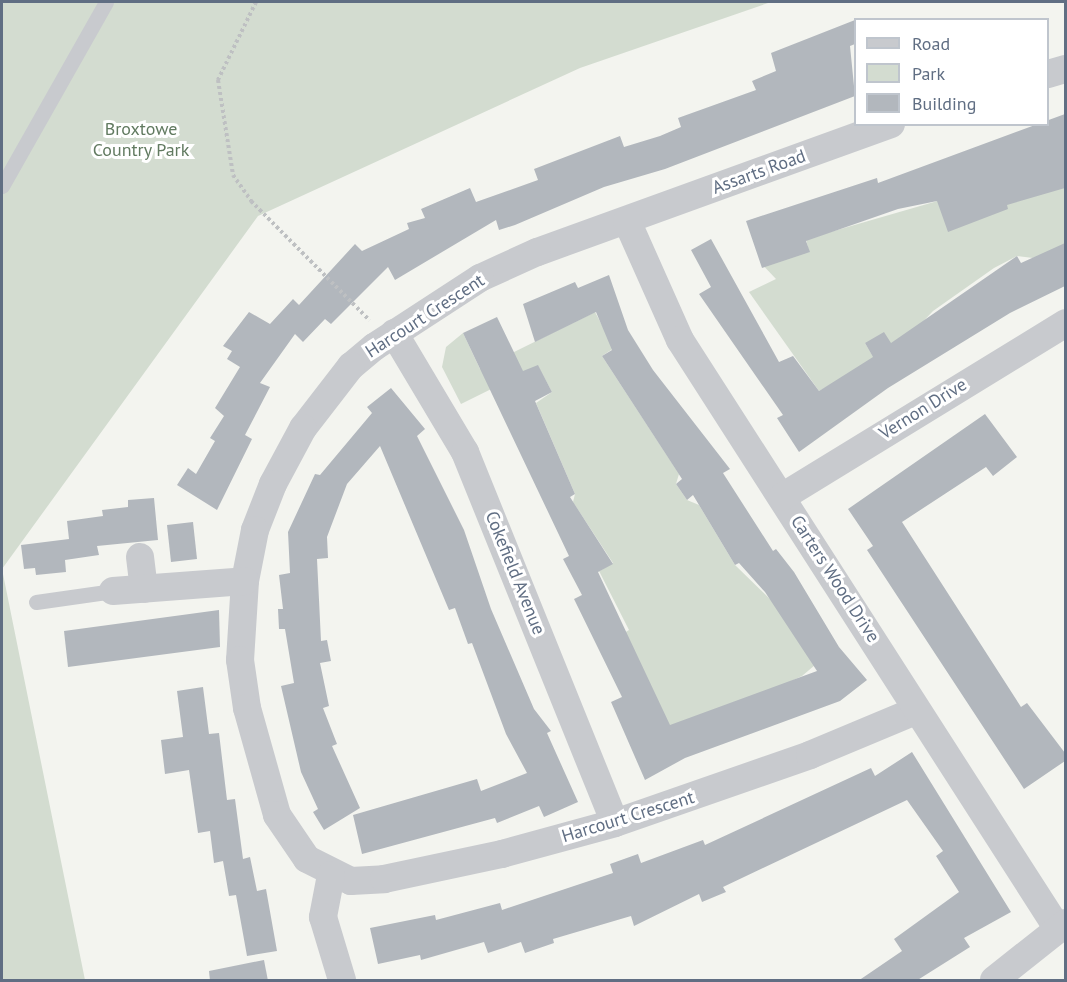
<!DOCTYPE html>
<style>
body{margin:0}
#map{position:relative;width:1067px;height:982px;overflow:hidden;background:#f3f4ef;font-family:"PT Sans",sans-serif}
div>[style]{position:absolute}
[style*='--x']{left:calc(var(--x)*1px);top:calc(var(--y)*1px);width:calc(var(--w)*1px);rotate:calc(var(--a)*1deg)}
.green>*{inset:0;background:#d3dcd0}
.building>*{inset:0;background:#b2b7bd}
.path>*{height:4px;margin-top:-2px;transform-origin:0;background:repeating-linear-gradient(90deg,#bec0c2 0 3px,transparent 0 6px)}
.service>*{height:15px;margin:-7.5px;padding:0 7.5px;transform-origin:7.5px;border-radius:7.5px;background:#c8cace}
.minor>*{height:28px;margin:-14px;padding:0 14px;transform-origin:14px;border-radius:14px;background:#c8cace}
span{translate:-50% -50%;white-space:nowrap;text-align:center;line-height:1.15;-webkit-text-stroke:6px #fff;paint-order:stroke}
.park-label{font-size:18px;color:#617a60}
.street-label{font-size:18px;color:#606e83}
.frame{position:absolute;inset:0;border:3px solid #606e83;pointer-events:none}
.legend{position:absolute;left:854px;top:18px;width:195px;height:108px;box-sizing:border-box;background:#fff;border:2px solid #bfc5cd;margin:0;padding:8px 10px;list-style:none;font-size:18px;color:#606e83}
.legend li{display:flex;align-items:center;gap:12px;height:30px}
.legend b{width:30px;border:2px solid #bfc5cd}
</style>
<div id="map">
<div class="green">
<div style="clip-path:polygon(2px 2px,771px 2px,580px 68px,258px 216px,2px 569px,85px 980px,2px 980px)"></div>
<div style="clip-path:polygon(1065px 154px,1065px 246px,1033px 258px,1017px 256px,994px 268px,933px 311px,903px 343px,865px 343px,875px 360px,819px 391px,749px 292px,776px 279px,760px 262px,809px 252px,806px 239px,934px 202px)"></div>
<div style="clip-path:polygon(595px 312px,614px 348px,602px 356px,679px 474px,676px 484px,687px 500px,699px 505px,735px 565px,772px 601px,815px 665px,802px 676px,654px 745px,624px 633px,629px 630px,599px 571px,613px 563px,573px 502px,575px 494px,536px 403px,552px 392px,538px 366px,461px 404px,442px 367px,446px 347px,463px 333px,480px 369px)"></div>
</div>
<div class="building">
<div style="clip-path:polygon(855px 20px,855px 44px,850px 46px,855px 96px,665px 169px,604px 187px,515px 225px,499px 230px,496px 220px,395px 280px,388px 267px,331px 324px,325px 319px,303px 342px,295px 334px,260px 383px,270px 387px,245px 435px,252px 439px,217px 510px,177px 485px,188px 468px,196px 474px,215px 441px,210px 438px,224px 416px,215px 408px,240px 367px,227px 359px,232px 351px,223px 346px,249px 312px,270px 324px,293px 299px,299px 305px,355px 244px,362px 251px,409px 229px,407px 223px,425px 218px,421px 209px,470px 188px,476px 202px,538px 180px,534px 169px,620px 136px,624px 147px,660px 136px,681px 127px,678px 118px,756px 90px,752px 81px,776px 71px,771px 53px)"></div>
<div style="clip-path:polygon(1065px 114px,1065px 188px,1007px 205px,1008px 209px,948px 232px,937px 201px,898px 209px,806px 241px,810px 252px,762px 268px,746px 221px,877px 178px,878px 183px)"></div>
<div style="clip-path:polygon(711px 239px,779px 362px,793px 356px,819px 391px,873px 357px,865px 343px,884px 332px,891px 343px,1017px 256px,1021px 263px,1065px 243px,1065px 286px,1010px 313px,888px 388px,799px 452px,777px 418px,783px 415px,699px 294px,711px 287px,691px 250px)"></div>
<div style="clip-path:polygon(609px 275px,628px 330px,653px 370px,730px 469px,723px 473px,773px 551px,776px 549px,794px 572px,839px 647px,867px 680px,840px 701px,685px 758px,645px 780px,611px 702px,622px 697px,574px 599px,582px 595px,563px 559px,569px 556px,463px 333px,497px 317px,523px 371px,538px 365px,552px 392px,535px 401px,575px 494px,570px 497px,613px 564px,598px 572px,670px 725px,817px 671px,765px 592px,739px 563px,735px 565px,693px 495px,687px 500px,676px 484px,682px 479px,602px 356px,612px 350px,596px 312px,535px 342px,523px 304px,575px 282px,578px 288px)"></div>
<div style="clip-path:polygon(391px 388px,425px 429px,417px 436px,464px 530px,491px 609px,534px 709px,551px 731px,547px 733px,578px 802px,544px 817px,539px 806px,497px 823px,495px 818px,362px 854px,353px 815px,477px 779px,481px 791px,527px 773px,506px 734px,472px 643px,468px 644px,455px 608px,449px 610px,380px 446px,347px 484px,327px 537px,328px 558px,317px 559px,321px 641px,327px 640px,331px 661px,320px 663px,329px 706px,323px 708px,337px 744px,332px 746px,360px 808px,324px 830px,313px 812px,318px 809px,301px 772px,281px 686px,294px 683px,285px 629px,279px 629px,278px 609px,283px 609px,279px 575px,290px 573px,288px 532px,315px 474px,320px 475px,372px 413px,367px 407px)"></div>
<div style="clip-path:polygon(985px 414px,1017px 457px,993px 476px,986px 467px,902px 522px,1021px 707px,1027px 703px,1065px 753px,1065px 761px,1024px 789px,867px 550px,873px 546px,848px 509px)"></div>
<div style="clip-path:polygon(154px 498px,158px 540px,97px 546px,99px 555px,65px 560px,66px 572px,36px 575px,35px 568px,24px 569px,21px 545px,69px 539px,67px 521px,103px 516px,102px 510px,128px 507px,128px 500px)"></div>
<div style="clip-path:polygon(193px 522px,197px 559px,171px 562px,167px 525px)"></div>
<div style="clip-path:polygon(219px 610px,220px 647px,68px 667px,64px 631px)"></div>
<div style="clip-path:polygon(203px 687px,209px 734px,219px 733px,227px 800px,235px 799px,243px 859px,250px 857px,257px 891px,266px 889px,277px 951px,247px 956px,236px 895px,229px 896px,223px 861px,214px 863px,210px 831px,198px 833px,189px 770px,165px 774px,161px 740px,183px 737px,177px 691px)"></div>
<div style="clip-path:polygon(912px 752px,1011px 912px,964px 938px,970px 947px,916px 981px,858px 981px,902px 951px,894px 939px,959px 892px,936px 856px,943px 851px,907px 800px,723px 887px,726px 892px,702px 902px,699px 894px,634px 926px,631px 916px,553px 939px,554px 943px,525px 953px,521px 942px,488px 953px,484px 942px,421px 960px,420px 955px,378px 964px,370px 928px,435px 915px,436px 920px,500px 903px,502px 910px,613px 873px,610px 864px,638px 854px,641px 863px,703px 840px,705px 845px,871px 768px,875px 776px)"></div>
<div style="clip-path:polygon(264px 960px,268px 981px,210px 981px,209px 971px)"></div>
</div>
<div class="path">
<div style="--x:256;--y:2;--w:87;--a:116"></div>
<div style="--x:218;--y:80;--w:96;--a:81"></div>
<div style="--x:233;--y:175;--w:32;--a:55"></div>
<div style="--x:251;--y:201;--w:168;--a:45.2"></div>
</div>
<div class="service">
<div style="--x:2;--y:186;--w:211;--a:-60.5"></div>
<div style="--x:36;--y:602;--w:78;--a:-8.1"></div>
</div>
<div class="minor">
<div style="--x:1048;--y:74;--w:19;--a:-16"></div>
<div style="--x:891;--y:124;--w:376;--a:160.1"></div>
<div style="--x:537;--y:252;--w:63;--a:155.5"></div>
<div style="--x:480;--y:278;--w:126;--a:146.9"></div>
<div style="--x:374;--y:347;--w:30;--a:140"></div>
<div style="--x:351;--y:366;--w:78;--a:127.7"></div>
<div style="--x:303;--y:428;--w:64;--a:118.2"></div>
<div style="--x:273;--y:484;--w:49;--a:111.4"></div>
<div style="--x:255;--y:530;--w:52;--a:101.1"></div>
<div style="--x:245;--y:581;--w:79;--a:93.6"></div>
<div style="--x:240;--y:660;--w:49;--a:81.7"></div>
<div style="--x:247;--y:708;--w:111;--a:74.3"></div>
<div style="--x:277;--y:815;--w:53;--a:55.7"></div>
<div style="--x:307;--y:859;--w:49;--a:26.6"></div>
<div style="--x:351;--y:881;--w:33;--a:-3"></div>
<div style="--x:384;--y:879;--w:121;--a:-12"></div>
<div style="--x:502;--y:854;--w:117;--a:-15.3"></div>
<div style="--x:615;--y:823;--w:207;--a:-19.2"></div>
<div style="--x:810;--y:755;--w:114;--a:-22.7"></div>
<div style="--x:627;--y:221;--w:130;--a:66"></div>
<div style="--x:680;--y:340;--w:700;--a:57.31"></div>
<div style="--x:394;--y:333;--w:139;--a:59.2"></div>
<div style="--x:465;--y:452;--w:400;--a:68"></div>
<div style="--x:782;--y:497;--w:333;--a:-31.5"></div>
<div style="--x:140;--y:557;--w:32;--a:83"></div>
<div style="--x:113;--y:591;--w:132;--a:-4.3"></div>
<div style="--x:331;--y:875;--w:43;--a:100.8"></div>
<div style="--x:323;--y:917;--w:66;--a:73.2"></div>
<div style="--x:994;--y:980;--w:92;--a:-38.4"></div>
</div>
<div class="park-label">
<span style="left:141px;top:140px">Broxtowe<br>Country Park</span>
</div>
<div class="street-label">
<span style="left:759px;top:172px;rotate:-20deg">Assarts Road</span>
<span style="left:425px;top:316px;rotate:-33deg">Harcourt Crescent</span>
<span style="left:923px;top:409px;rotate:-32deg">Vernon Drive</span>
<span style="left:515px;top:573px;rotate:68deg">Cokefield Avenue</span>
<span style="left:835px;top:579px;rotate:57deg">Carters Wood Drive</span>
<span style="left:628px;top:817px;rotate:-17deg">Harcourt Crescent</span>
</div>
<div class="frame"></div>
<ul class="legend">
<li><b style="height:8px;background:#c8cace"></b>Road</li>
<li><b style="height:16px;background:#d3dcd0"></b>Park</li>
<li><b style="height:16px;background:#b2b7bd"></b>Building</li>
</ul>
</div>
